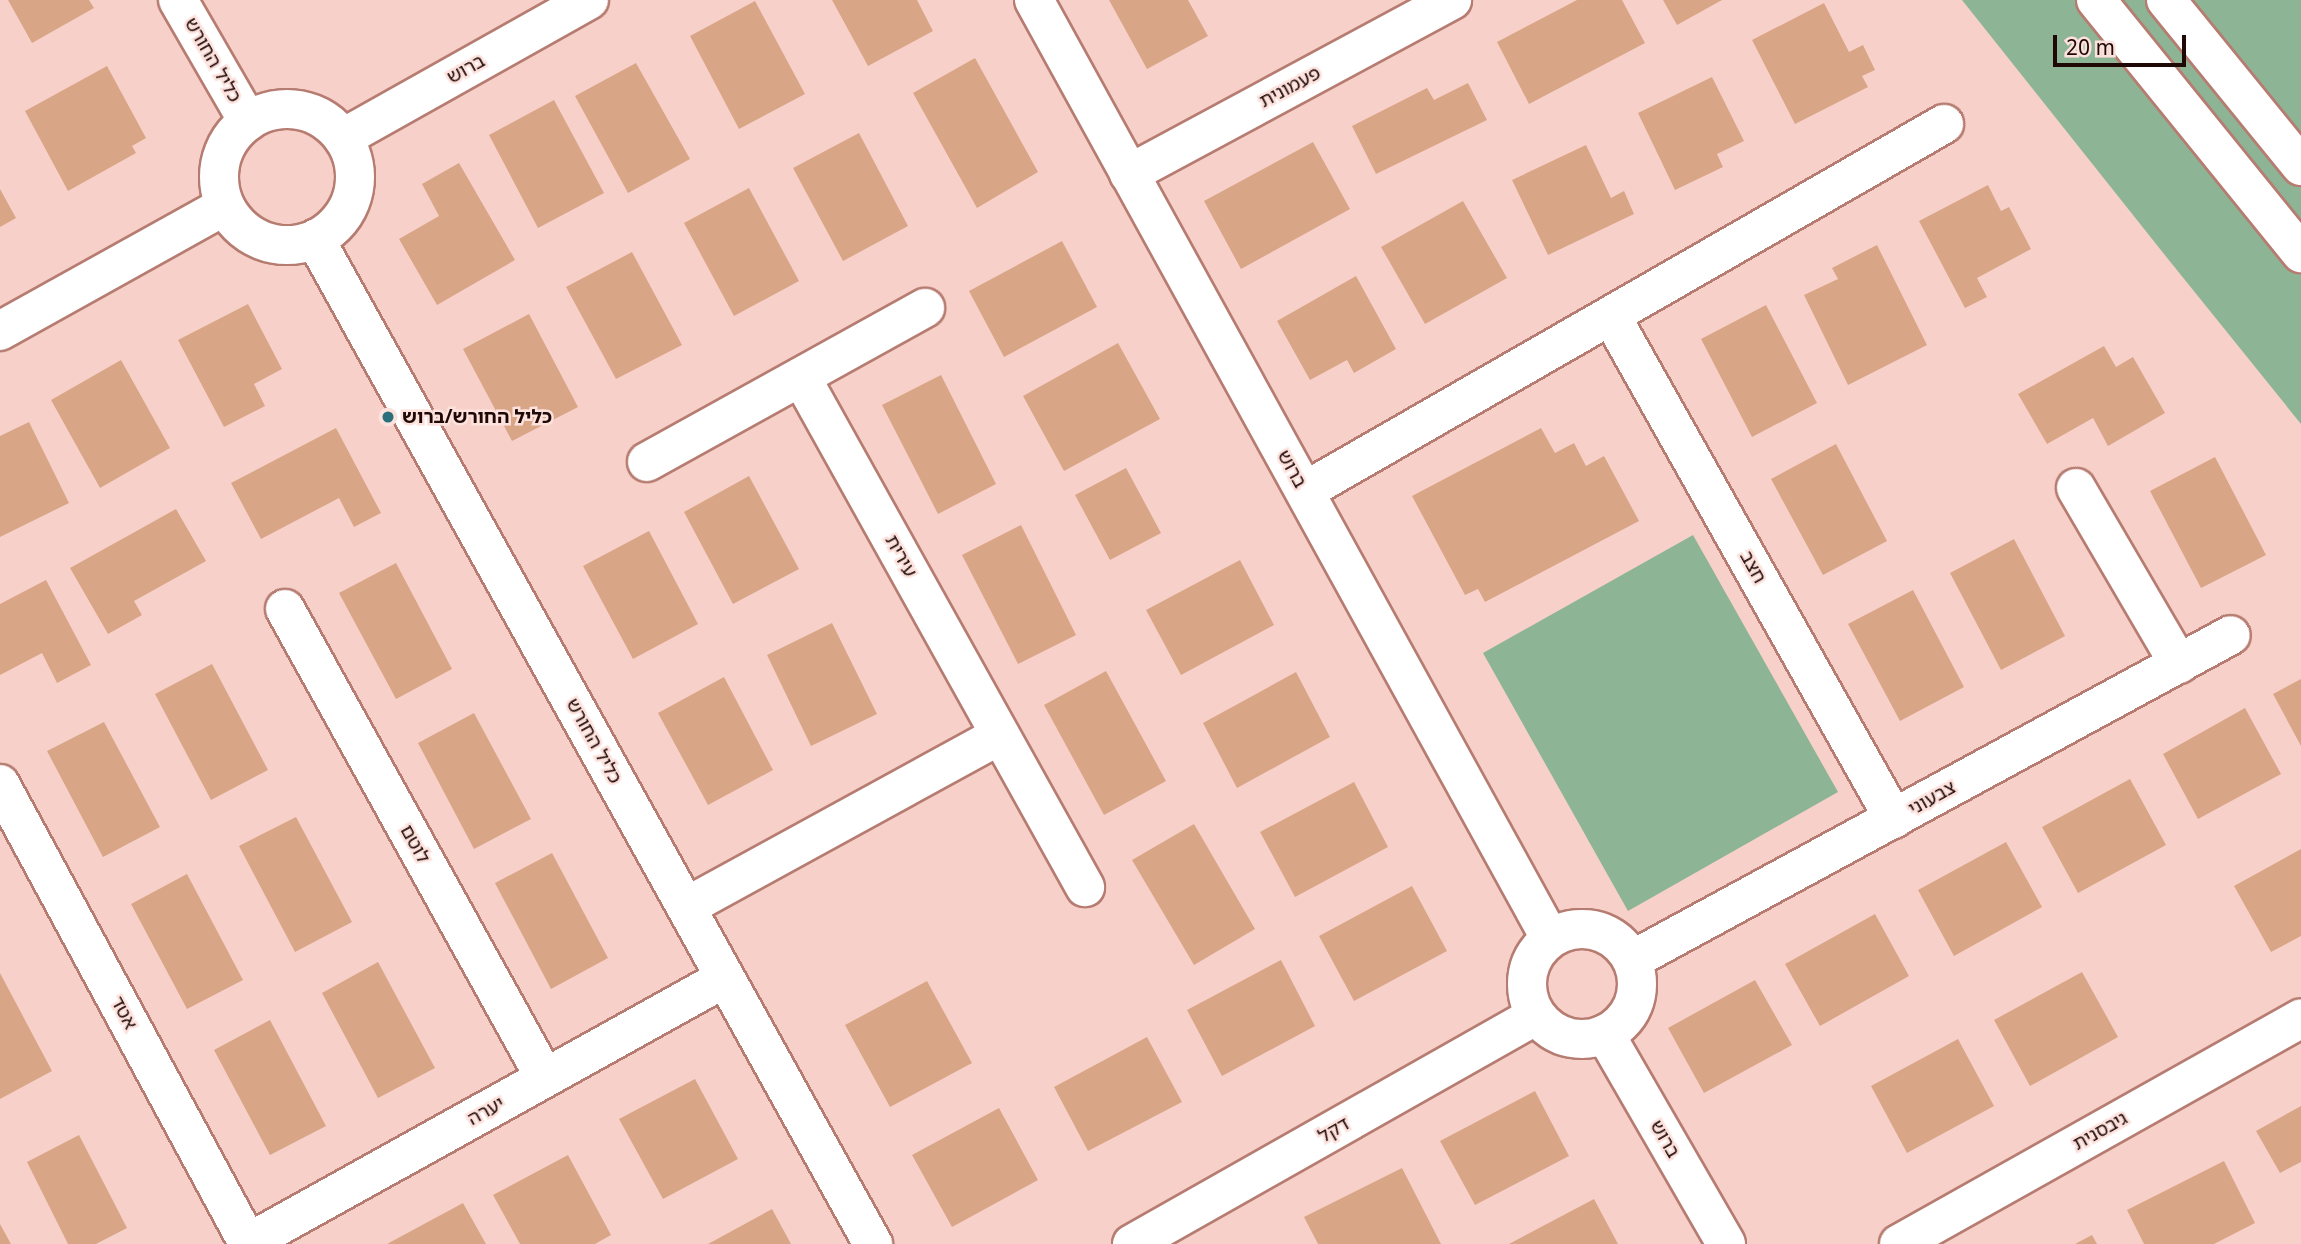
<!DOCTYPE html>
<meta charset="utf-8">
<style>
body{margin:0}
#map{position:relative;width:2301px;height:1244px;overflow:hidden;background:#f7d1c9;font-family:Georgia,"Noto Sans Hebrew",serif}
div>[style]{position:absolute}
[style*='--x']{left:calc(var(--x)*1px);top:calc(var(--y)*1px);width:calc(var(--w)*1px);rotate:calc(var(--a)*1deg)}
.green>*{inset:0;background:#8db495}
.building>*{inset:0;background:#d9a587}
.roads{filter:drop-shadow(2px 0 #b67c71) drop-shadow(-2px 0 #b67c71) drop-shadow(0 2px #b67c71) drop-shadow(0 -2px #b67c71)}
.street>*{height:38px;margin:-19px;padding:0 19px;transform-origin:19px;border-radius:19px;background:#fff}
.street>.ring{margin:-19px;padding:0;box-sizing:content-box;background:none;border:38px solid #fff;border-radius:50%}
.secondary>*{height:38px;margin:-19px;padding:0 19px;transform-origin:19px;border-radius:19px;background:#fff}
.secondary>.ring{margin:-19px;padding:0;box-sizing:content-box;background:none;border:38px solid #fff;border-radius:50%}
.dots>*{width:19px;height:19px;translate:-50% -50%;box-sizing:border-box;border:4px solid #fce1dc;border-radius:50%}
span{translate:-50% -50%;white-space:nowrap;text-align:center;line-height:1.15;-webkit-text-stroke:5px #fce1dc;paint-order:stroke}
.street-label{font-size:19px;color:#1e0906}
.poi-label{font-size:19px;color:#1e0906;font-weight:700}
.left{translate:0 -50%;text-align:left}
.scale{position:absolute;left:2053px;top:35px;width:133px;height:32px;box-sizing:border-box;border:4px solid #1e0906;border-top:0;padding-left:9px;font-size:21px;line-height:24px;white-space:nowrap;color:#1e0906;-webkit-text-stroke:5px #fce1dc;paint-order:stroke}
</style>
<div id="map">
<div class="green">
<div style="clip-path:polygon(1962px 0,2301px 0,2301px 424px,2164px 254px)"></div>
<div style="clip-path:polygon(1693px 535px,1838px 792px,1628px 911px,1483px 653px)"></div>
</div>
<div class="building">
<div style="clip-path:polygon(8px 0,89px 0,94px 8px,32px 43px)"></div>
<div style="clip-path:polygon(832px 0,917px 0,933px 31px,868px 66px)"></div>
<div style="clip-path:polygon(1109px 0,1188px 0,1208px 36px,1147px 69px)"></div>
<div style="clip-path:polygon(1577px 0,1622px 0,1645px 43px,1529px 104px,1497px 42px)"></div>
<div style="clip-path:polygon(1663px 0,1722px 0,1677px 25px)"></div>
<div style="clip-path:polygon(755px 1px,805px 94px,739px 129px,690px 36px)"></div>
<div style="clip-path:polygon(1824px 3px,1849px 52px,1863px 45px,1875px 70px,1862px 76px,1868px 87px,1795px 124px,1752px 40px)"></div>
<div style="clip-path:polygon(975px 58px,1038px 172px,977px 208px,913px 93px)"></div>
<div style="clip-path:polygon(636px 63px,690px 159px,628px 193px,575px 96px)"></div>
<div style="clip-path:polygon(107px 66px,146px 138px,132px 146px,136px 153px,68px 191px,25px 111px)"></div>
<div style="clip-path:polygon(1712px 77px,1744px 141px,1717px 154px,1723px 167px,1675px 190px,1638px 113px)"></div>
<div style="clip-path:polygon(1468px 83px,1487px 120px,1376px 174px,1352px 126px,1427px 88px,1434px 100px)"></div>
<div style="clip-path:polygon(554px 100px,604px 193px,538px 228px,489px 135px)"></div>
<div style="clip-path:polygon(859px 133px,908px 226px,843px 261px,793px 168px)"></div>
<div style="clip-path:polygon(1313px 142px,1350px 209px,1241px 269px,1204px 201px)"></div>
<div style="clip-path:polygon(1586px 145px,1611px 198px,1624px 191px,1634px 214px,1548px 255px,1512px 180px)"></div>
<div style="clip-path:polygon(459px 163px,515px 260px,437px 305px,399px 239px,439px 216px,422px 184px)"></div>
<div style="clip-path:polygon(1988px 185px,2001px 211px,2009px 207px,2031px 249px,1977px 278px,1987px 297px,1965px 308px,1919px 221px)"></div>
<div style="clip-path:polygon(749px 188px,799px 281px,734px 316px,684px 223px)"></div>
<div style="clip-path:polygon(0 189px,16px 218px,0 227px)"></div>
<div style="clip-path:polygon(1463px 201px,1507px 278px,1425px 324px,1381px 247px)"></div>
<div style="clip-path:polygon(1062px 241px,1097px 307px,1004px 357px,969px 291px)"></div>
<div style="clip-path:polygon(1877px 245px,1927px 345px,1848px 385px,1804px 295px,1838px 279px,1832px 268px)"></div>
<div style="clip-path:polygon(632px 252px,682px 345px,616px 379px,566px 287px)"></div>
<div style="clip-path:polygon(1356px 276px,1396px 349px,1354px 373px,1347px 360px,1310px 380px,1277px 321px)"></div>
<div style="clip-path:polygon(248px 304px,282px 369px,254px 384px,265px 406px,224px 427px,178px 340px)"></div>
<div style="clip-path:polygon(1766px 305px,1817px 403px,1752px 437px,1701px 339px)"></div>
<div style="clip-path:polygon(529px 314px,578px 407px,512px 441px,463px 349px)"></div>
<div style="clip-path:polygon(1118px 343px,1160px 419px,1064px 471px,1023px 396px)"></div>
<div style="clip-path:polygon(2104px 346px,2116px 367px,2133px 357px,2165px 413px,2108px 446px,2093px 418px,2047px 444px,2018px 394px)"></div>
<div style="clip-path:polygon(121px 360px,170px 448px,100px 488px,51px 400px)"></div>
<div style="clip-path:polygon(941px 375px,996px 484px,938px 514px,882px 405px)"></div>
<div style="clip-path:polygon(29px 422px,69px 503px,0 537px,0 436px)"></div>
<div style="clip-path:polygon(336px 428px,381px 513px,354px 527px,339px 498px,261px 539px,231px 483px)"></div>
<div style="clip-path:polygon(1541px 428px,1555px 453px,1574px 443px,1586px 466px,1604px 456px,1639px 521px,1485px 602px,1478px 589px,1465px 595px,1412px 496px)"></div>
<div style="clip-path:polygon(1836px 444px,1887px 541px,1823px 575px,1771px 479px)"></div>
<div style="clip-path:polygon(2215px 457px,2266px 555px,2201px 588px,2150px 491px)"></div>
<div style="clip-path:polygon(1126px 468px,1161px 533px,1110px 560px,1075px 495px)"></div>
<div style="clip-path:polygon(749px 476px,799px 569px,733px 604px,684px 512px)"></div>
<div style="clip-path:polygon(176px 509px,206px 561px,134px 601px,142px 615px,108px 634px,70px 568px)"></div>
<div style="clip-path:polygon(1021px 525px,1076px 635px,1018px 664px,962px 555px)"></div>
<div style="clip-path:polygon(649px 531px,698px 624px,633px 659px,583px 566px)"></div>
<div style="clip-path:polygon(2014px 539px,2065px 636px,2001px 670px,1950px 573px)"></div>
<div style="clip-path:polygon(1240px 560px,1274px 625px,1181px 675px,1146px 610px)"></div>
<div style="clip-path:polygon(396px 563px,452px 669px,396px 699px,339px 593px)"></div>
<div style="clip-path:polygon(46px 580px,91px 665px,57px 683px,42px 653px,0 675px,0 604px)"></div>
<div style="clip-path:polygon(1913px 590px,1964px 687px,1900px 721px,1848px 624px)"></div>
<div style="clip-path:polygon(832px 623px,877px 714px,811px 746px,767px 655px)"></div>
<div style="clip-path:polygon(212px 664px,268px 770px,211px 800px,155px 694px)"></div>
<div style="clip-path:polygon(1106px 671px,1166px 781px,1104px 815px,1044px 705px)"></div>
<div style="clip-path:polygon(1296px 672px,1330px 737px,1237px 788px,1203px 723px)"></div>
<div style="clip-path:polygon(724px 677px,773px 770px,708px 805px,658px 713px)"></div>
<div style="clip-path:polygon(2301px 679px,2301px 746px,2273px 694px)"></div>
<div style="clip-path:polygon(2245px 708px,2281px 774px,2198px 819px,2163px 754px)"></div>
<div style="clip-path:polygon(474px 713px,531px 819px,474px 849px,418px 743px)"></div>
<div style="clip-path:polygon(104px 722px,160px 827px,103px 857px,47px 751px)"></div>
<div style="clip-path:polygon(2130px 779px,2166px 845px,2078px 893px,2042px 827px)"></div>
<div style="clip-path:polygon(1354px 782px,1388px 847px,1295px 897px,1260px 832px)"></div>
<div style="clip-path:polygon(296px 817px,352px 922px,295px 952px,239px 846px)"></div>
<div style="clip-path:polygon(1194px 824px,1255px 929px,1194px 965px,1132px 860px)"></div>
<div style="clip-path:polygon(2006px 842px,2042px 907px,1954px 956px,1918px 890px)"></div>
<div style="clip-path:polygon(2301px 849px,2301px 936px,2271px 952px,2234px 886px)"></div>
<div style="clip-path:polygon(552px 853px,608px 958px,551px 989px,495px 883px)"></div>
<div style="clip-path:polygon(187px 874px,243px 980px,187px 1009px,131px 904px)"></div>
<div style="clip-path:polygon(1412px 886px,1447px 951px,1354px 1001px,1319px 936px)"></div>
<div style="clip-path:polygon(1875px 914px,1909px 976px,1820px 1026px,1785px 964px)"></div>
<div style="clip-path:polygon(1281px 960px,1315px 1026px,1222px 1076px,1187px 1010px)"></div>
<div style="clip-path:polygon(378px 962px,435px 1068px,378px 1098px,322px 993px)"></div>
<div style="clip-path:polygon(2082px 972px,2118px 1037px,2030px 1086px,1994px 1020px)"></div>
<div style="clip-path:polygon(0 973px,52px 1071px,0 1099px)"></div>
<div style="clip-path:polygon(1755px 980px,1792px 1045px,1704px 1093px,1668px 1028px)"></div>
<div style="clip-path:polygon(927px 981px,972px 1063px,890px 1107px,845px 1025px)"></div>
<div style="clip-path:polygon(270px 1020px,326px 1126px,270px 1155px,214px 1050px)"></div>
<div style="clip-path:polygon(1147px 1037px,1182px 1102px,1088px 1151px,1054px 1087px)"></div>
<div style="clip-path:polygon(1958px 1039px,1994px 1106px,1907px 1153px,1871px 1086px)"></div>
<div style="clip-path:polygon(695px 1079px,738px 1159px,663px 1199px,619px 1119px)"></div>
<div style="clip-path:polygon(1535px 1091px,1569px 1156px,1475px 1205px,1440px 1141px)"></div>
<div style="clip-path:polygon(2301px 1106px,2301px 1162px,2280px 1173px,2256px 1131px)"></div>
<div style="clip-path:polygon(999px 1108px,1038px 1180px,952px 1227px,912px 1155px)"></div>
<div style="clip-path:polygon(79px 1135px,127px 1228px,96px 1244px,68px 1244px,27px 1162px)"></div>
<div style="clip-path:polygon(568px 1155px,611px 1235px,595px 1244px,520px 1244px,493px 1195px)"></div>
<div style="clip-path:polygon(2224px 1161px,2255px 1223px,2214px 1244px,2144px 1244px,2127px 1210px)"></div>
<div style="clip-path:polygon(1402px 1168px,1441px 1244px,1318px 1244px,1304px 1217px)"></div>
<div style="clip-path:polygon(1594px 1199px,1618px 1244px,1509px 1244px)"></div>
<div style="clip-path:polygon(463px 1203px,486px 1244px,387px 1244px)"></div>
<div style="clip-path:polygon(772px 1209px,791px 1244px,708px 1244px)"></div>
<div style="clip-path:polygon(0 1224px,11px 1244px,0 1244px)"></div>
<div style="clip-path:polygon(2092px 1235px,2097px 1244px,2075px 1244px)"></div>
</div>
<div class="roads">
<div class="street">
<div style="--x:1034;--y:0;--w:1071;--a:61.18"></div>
<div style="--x:343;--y:138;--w:282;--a:-29.3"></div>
<div style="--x:1129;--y:174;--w:367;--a:-28.3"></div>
<div style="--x:1611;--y:316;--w:577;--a:60.64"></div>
<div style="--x:0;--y:331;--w:257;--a:-29.1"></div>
<div style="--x:801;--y:377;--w:584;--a:60.89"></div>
<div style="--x:647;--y:462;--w:318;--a:-29"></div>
<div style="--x:2076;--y:488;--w:204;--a:59.7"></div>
<div style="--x:1305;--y:491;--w:737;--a:-29.87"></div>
<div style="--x:285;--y:609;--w:536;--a:61"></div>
<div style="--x:0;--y:784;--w:522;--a:61.62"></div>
<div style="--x:686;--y:907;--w:358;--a:-28.7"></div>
<div class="ring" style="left:1527px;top:929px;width:72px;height:72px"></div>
<div style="--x:1632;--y:960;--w:681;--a:-28.48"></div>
<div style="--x:1605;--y:1034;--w:242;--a:60"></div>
<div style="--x:246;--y:1244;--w:548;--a:-29.04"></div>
<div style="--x:1132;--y:1244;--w:464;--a:-29.5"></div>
<div style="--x:1899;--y:1244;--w:461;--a:-29.3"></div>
</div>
<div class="secondary">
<div style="--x:178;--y:0;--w:140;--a:60"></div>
<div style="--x:2096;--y:0;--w:326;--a:51"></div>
<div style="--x:2166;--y:0;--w:214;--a:50.9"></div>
<div class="ring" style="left:219px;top:109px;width:98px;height:98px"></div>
<div style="--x:315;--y:239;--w:1150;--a:60.96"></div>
</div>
</div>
<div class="dots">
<div style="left:388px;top:417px;background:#29707c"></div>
</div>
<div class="street-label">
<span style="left:213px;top:60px;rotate:60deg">כליל החורש</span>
<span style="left:466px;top:69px;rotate:-29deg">ברוש</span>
<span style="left:1290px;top:87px;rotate:-28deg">פעמונית</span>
<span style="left:1292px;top:469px;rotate:61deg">ברוש</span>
<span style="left:901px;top:556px;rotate:61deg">עירית</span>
<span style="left:1753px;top:567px;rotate:61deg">חצב</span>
<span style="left:594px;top:741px;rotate:61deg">כליל החורש</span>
<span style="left:1932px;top:798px;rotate:-29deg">צבעוני</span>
<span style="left:415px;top:844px;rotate:61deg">לוטם</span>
<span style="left:124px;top:1013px;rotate:62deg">אטד</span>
<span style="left:486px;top:1111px;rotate:-29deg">יערה</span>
<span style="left:1334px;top:1130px;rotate:-30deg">דקל</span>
<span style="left:2100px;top:1131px;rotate:-29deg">גיבסנית</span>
<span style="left:1665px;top:1139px;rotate:60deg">ברוש</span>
</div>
<div class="poi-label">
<span class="left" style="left:402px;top:417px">כליל החורש/ברוש</span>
</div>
<div class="scale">20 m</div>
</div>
